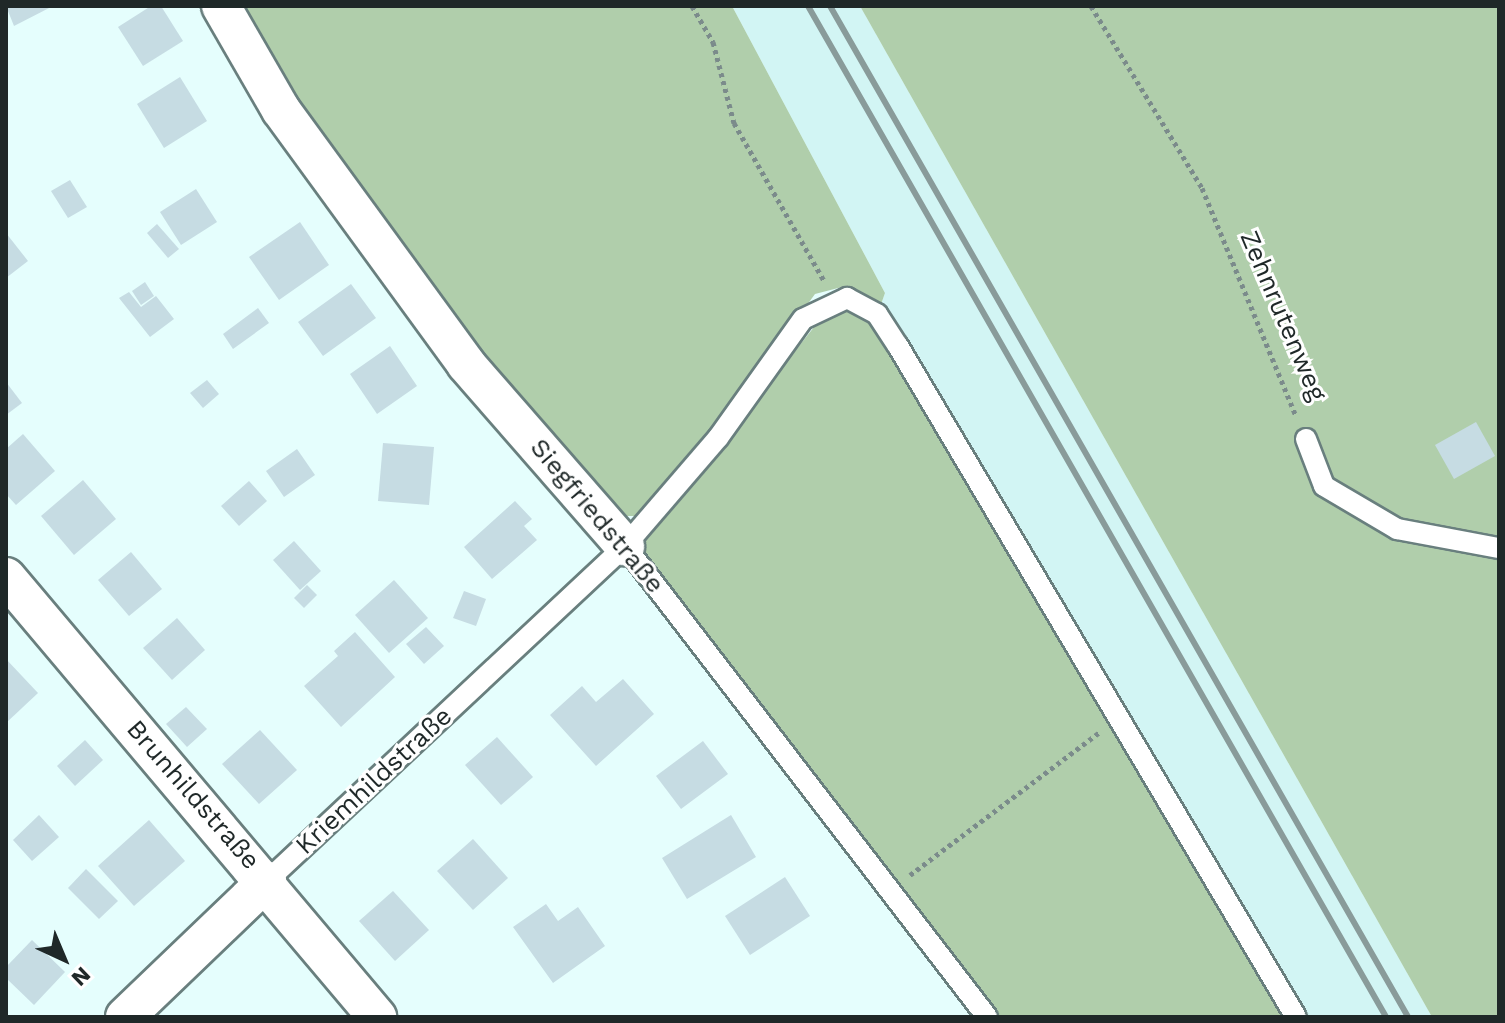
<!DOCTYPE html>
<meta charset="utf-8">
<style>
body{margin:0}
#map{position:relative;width:1505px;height:1023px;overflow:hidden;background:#e5fefd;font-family:"Work Sans",sans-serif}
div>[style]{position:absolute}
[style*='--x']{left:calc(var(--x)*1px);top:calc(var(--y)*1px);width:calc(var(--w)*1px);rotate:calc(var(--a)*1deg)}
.built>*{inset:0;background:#d2f5f4}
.green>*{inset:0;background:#b0ceab}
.building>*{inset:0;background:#c6dce3}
.path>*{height:5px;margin-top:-2.5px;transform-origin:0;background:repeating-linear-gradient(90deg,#7b8b8b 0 4px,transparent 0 8px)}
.roads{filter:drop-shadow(2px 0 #697f7e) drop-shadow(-2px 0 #697f7e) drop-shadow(0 2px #697f7e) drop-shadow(0 -2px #697f7e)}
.service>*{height:20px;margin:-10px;padding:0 10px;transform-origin:10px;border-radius:10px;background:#fff}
.minor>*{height:38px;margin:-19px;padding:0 19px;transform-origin:19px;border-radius:19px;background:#fff}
.rail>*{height:6px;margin:-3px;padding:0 3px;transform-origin:3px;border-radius:3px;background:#899b9a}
span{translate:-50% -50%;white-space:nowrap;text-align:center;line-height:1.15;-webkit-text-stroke:6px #fff;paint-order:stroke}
.street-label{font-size:26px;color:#1f2828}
.frame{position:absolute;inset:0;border:8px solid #1f2828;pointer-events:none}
.north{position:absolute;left:24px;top:919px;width:80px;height:80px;-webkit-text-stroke:6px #fff;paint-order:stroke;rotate:136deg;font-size:22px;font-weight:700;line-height:32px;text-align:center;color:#1f2828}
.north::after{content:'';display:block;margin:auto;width:28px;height:36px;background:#1f2828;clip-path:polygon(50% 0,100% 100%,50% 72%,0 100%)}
</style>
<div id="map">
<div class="built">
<div style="clip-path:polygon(732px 6px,860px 6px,1432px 1017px,1301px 1017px,879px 310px,885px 293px)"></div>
</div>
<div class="green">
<div style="clip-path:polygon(235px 6px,732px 6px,885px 293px,879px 310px,842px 287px,815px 294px,716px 429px,638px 516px,612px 516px,579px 481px,288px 103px)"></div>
<div style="clip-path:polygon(860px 6px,1499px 6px,1499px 1017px,1432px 1017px)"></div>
<div style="clip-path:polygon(843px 310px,875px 322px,1289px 1017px,987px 1017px,637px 550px,826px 312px)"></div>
</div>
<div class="building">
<div style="clip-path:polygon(6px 6px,53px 6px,14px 26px)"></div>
<div style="clip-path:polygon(151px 6px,161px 6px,183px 41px,143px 66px,118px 27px)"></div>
<div style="clip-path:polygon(180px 77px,207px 121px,164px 148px,137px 104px)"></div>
<div style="clip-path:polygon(70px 180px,87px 207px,68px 218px,51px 191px)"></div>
<div style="clip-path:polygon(196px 189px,217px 222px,181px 245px,160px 212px)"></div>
<div style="clip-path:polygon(300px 222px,329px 265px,279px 300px,249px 257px)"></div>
<div style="clip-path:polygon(157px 224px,179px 249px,168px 258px,147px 233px)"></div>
<div style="clip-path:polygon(6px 233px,28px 261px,6px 278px)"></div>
<div style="clip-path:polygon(145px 282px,154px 296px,141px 305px,132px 291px)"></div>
<div style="clip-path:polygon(351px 284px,376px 318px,323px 356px,298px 322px)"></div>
<div style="clip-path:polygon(129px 292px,141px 307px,156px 296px,174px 319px,150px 337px,119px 298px)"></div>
<div style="clip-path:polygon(258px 308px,269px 323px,233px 349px,223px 334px)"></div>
<div style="clip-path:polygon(390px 346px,417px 386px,377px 414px,350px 374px)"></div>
<div style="clip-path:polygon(207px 380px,219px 394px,203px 408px,190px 393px)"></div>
<div style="clip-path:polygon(6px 382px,22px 403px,6px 415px)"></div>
<div style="clip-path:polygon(1476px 422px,1495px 456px,1454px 479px,1435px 445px)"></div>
<div style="clip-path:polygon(23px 434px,55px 471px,16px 505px,6px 494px,6px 449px)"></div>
<div style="clip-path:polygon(383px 443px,434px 447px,429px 505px,378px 501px)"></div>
<div style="clip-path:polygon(297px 449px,315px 475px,284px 497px,266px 471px)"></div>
<div style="clip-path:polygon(83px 480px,116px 519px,74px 555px,41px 516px)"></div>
<div style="clip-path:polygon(249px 481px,267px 501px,239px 526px,221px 506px)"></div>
<div style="clip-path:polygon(515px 501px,532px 519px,524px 526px,537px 540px,492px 579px,464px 547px)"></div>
<div style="clip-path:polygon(294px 541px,321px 571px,300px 590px,273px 560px)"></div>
<div style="clip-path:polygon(131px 552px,162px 589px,129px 616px,98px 580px)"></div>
<div style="clip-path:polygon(394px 580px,428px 618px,389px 653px,355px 615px)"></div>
<div style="clip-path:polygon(307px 585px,317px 595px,304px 608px,294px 598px)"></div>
<div style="clip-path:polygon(464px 591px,486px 599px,476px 626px,453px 618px)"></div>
<div style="clip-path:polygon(177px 618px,205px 650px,172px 680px,143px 648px)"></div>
<div style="clip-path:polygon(426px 627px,444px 646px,424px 664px,406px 644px)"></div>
<div style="clip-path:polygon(355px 632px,395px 677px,341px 727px,304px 686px,338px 656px,334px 651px)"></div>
<div style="clip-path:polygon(6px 659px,38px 693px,6px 723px)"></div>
<div style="clip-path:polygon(623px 679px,654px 714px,596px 766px,550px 715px,582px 686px,596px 702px)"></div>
<div style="clip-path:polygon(186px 707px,207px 729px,187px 747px,166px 724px)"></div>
<div style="clip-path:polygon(260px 730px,297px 770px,259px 804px,222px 764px)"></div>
<div style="clip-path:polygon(497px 737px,533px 777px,501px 805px,465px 765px)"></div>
<div style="clip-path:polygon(85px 740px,103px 760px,75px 786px,57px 766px)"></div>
<div style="clip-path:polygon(703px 741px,728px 774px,681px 809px,656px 776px)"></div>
<div style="clip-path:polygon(39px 815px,59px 837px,32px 861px,13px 840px)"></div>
<div style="clip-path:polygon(731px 815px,756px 857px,687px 899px,662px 858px)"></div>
<div style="clip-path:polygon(149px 820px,185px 861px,134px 906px,98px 866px)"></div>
<div style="clip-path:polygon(473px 839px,508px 878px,473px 910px,437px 871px)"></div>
<div style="clip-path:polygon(86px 869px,118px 901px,99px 919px,68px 888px)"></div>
<div style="clip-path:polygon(785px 877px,810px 916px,750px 955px,725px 916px)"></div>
<div style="clip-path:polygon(393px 891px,429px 930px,395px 961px,359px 921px)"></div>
<div style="clip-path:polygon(546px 904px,558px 921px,578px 907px,605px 946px,553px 983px,513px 927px)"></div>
<div style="clip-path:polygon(32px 940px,65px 972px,34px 1005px,6px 978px,6px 967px)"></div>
</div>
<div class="path">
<div style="--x:692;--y:6;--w:42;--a:59.7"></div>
<div style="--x:713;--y:42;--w:84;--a:75.5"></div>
<div style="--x:734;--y:123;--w:182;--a:60.3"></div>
<div style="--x:1091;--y:6;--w:213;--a:58.6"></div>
<div style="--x:1202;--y:188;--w:247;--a:67.6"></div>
<div style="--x:910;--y:875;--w:238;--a:-37"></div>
</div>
<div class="roads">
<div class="service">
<div style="--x:1306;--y:439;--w:50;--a:69"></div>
<div style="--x:1324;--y:486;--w:85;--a:30.5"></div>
<div style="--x:1397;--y:529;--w:104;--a:10.6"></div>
<div style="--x:625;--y:546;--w:594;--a:52.45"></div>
<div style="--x:267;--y:881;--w:490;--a:-43.1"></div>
<div style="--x:625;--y:546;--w:143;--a:-49.3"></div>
<div style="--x:718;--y:438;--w:146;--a:-54.5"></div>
<div style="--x:803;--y:319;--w:49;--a:-25.5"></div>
<div style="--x:847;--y:298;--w:34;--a:28"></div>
<div style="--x:877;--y:314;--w:38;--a:57"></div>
<div style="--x:898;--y:346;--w:780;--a:59.33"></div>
</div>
<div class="minor">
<div style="--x:221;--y:6;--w:120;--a:60"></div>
<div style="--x:281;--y:110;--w:314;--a:53.9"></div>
<div style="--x:466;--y:364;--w:242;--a:48.9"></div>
<div style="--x:6;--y:577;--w:576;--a:49.86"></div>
<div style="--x:125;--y:1017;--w:197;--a:-43.8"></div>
</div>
</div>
<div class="rail">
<div style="--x:808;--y:6;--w:1165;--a:60.24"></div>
<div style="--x:830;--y:6;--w:1165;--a:60.24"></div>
</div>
<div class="street-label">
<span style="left:1283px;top:316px;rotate:67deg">Zehnrutenweg</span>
<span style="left:597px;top:516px;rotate:50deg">Siegfriedstraße</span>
<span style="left:374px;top:781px;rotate:-43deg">Kriemhildstraße</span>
<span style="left:193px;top:795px;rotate:49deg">Brunhildstraße</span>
</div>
<div class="frame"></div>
<div class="north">N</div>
</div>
